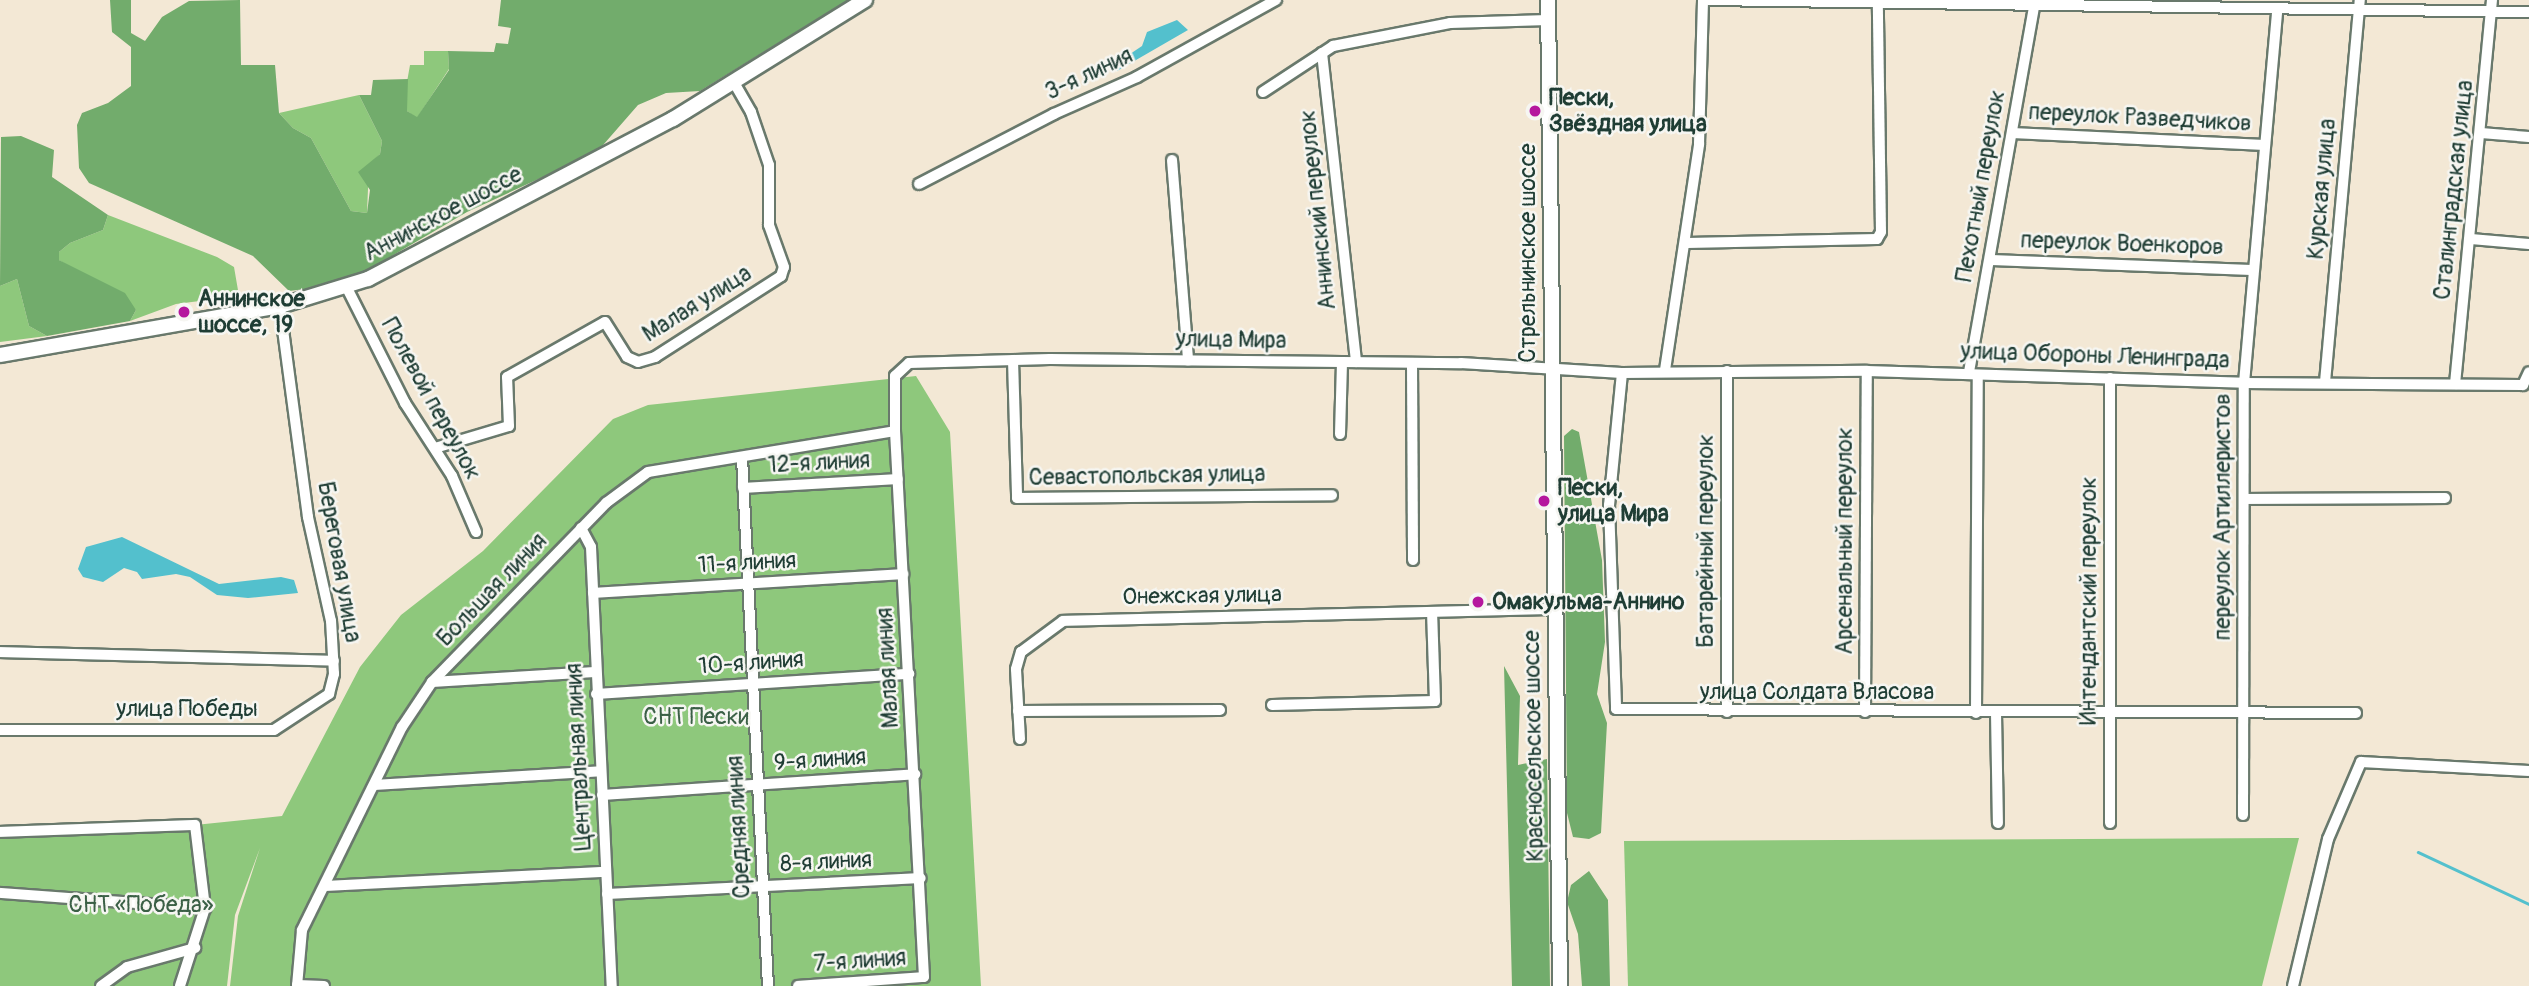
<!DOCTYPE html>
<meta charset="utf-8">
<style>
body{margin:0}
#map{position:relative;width:2529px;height:986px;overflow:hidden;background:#f3e8d5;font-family:Pangolin,sans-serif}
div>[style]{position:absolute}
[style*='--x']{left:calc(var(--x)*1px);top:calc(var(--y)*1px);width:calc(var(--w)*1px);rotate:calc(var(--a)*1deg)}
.green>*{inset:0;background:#8ec87c}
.forest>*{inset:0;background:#72ac6c}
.water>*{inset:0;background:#53c0cd}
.stream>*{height:2.5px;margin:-1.25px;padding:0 1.25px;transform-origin:1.25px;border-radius:1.25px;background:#53c0cd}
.roads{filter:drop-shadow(2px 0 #69796c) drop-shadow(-2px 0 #69796c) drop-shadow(0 2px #69796c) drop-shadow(0 -2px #69796c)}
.minor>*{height:10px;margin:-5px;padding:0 5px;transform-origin:5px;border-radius:5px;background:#fff}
.secondary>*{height:14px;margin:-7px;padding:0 7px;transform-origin:7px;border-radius:7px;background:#fff}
.dots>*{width:19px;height:19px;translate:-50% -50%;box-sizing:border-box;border:4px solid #f6f6f2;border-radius:50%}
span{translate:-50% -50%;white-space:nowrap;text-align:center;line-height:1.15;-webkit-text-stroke:5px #f6f6f2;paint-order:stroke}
.street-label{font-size:23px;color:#1f3d34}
.poi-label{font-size:23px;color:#1f3d34;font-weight:700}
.left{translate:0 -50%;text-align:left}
.park-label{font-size:23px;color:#3b6046}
</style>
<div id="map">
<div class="green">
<div style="clip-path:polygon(424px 51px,448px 51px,449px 69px,417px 118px,407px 111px,405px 93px,410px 65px,424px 65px)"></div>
<div style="clip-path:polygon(359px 95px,382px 141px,380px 154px,369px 165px,367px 213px,351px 211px,311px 138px,293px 128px,279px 113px)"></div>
<div style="clip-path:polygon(108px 215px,217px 257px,234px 267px,239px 296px,176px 304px,130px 321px,136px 310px,59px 260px,59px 252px,70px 243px,103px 230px)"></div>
<div style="clip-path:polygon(17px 279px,29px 326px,47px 336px,0 342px,0 286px)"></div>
<div style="clip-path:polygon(916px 376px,950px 432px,981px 986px,230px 986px,238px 916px,260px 848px,235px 915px,227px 986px,0 986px,0 832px,195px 825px,282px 816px,360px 667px,401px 615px,483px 551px,613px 419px,648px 405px)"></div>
<div style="clip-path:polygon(2299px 838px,2262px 986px,1628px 986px,1624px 841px)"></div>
</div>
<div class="forest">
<div style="clip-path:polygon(110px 0,131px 0,131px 33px,145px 41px,162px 17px,189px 1px,240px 0,241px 65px,275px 65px,279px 113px,293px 128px,311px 138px,351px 211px,367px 213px,370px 190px,358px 172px,380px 154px,382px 141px,359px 95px,371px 95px,373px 80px,408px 79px,407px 111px,417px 117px,449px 70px,448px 51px,494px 52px,496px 43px,508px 44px,511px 28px,498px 26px,501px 0,848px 0,700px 91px,666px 93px,638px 105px,597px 152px,467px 212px,361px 274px,338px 285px,289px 291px,253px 256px,89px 183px,79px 168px,77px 125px,82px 113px,108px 103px,131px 86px,131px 47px,112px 32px)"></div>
<div style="clip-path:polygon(21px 136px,54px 150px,52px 177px,108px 215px,103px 230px,70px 243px,59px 252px,59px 260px,125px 293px,136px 310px,130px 321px,47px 336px,29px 326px,17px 279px,0 286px,1px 137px)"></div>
<div style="clip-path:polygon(1572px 429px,1579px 432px,1602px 560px,1605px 642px,1597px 694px,1607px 723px,1601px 833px,1589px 839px,1573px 837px,1567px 813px,1564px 436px)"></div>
<div style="clip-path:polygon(1504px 666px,1520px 696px,1518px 765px,1547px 759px,1550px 986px,1512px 986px)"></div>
<div style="clip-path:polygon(1589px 871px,1608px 900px,1610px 986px,1582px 986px,1578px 934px,1567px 902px,1571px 885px)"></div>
</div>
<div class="water">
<div style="clip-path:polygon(1177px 20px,1188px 30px,1117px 71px,1115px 64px,1142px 46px,1147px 32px)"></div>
<div style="clip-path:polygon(122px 537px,219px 584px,281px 577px,294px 580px,298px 593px,248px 598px,217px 595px,190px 577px,176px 574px,142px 579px,137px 572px,124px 568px,103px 582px,83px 577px,78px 569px,86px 547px)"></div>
</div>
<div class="stream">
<div style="--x:2418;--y:852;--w:123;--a:25.1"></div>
</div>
<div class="roads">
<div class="minor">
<div style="--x:1708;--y:0;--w:821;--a:0.84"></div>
<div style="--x:1322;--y:53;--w:311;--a:83.7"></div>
<div style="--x:1263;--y:92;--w:84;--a:-33.3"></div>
<div style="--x:1333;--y:46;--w:119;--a:-11.1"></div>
<div style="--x:1450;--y:23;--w:98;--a:-1.8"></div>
<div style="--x:2012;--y:133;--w:253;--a:2.7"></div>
<div style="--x:2481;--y:133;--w:48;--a:4.8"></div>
<div style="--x:1172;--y:160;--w:201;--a:85.4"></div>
<div style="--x:919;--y:184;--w:152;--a:-27.4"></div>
<div style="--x:1054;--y:114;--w:91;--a:-24"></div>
<div style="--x:1137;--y:77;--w:159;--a:-29"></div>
<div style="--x:2471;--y:239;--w:58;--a:4.9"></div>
<div style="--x:1687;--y:243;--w:190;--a:-1.2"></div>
<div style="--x:1877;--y:239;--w:8;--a:-60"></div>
<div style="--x:1881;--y:232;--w:228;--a:-90.8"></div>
<div style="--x:1990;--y:260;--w:263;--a:2.2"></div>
<div style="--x:347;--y:288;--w:129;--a:63.2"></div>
<div style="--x:405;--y:403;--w:87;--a:57.2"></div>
<div style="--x:452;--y:476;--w:61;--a:66.8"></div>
<div style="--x:1013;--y:360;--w:138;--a:88.3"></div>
<div style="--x:1017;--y:498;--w:315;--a:-0.5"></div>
<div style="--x:1412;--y:363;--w:197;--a:89.7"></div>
<div style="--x:1665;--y:370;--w:229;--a:-81.4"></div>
<div style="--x:1699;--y:144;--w:144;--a:-88.4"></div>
<div style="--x:1969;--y:372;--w:371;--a:-79.9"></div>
<div style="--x:1622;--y:373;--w:133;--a:95.6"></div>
<div style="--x:1609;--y:505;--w:204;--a:88"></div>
<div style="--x:1616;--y:709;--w:740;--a:0.31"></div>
<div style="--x:2110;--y:378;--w:445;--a:90"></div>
<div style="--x:2325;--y:382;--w:384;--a:-84.8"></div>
<div style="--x:2455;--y:384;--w:386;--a:-84.5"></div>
<div style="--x:2523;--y:385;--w:14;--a:-65"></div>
<div style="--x:1340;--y:434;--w:72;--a:-88.4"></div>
<div style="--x:435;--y:448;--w:77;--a:-16.6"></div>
<div style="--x:509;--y:426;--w:49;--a:-92.3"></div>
<div style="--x:507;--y:377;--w:112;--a:-29.3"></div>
<div style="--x:605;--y:322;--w:41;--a:57.8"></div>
<div style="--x:627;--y:357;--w:12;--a:24"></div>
<div style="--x:638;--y:362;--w:18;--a:-16"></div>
<div style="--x:655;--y:357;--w:150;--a:-32.7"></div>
<div style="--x:781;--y:276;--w:9;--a:-72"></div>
<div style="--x:784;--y:267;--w:45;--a:-109.7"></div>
<div style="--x:769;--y:225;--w:60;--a:-90"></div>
<div style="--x:769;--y:165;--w:56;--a:-108.8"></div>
<div style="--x:751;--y:112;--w:34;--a:-120"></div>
<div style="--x:742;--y:457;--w:530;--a:87.19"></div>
<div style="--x:743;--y:488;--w:155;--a:-3.3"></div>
<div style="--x:2244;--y:499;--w:201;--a:-0.3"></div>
<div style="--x:581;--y:528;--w:21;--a:62"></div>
<div style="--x:591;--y:547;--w:440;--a:87.3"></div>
<div style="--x:593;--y:593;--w:311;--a:-3.5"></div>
<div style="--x:0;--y:652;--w:334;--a:1.5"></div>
<div style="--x:432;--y:682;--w:163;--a:-3.5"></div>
<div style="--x:596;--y:694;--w:314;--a:-3.7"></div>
<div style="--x:1272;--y:705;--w:163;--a:-1.4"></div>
<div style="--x:1435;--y:701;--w:89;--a:-91.9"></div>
<div style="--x:1018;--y:711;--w:202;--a:-0.3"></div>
<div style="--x:1727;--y:712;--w:341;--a:-90"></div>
<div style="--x:1865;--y:712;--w:341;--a:-89.7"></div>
<div style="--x:1976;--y:713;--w:338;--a:-89.7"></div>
<div style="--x:1996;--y:713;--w:110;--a:89"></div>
<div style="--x:0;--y:730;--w:274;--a:0"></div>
<div style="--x:274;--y:730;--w:66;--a:-33.2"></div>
<div style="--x:329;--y:694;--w:21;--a:-76"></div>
<div style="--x:334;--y:674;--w:53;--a:-93.2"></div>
<div style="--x:331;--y:621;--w:107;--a:-102.5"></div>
<div style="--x:308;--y:517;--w:213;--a:-97.6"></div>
<div style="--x:1020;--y:739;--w:70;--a:-93.3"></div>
<div style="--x:1016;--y:669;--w:18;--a:-74"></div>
<div style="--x:1021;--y:652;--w:52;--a:-36.4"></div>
<div style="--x:1063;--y:621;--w:492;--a:-1.4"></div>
<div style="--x:374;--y:785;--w:227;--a:-3.5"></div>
<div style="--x:602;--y:795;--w:314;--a:-3.8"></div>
<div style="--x:2243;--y:815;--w:432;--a:-89.9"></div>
<div style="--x:2244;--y:383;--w:374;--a:-84.9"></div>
<div style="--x:0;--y:832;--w:195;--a:-2.1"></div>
<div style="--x:195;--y:825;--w:84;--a:83.1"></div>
<div style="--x:205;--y:908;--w:82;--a:107.8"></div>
<div style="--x:325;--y:886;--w:281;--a:-2.9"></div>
<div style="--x:0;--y:893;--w:206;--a:4.2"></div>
<div style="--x:607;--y:894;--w:314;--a:-2.9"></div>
<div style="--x:297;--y:985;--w:27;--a:2"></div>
<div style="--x:101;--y:986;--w:32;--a:-36"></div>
<div style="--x:127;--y:967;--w:71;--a:-15.6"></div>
<div style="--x:297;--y:986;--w:56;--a:-84.9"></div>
<div style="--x:302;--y:930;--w:226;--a:-63.8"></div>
<div style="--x:402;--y:727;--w:54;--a:-56.3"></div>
<div style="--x:432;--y:682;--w:250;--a:-45.8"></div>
<div style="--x:606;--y:503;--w:52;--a:-36.4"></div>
<div style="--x:648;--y:472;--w:250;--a:-9.4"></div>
<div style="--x:798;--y:986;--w:126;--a:-4.1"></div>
<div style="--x:924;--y:977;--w:547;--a:-93.04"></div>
<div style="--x:895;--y:431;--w:55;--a:-90"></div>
<div style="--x:895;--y:376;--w:19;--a:-43"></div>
<div style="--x:909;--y:363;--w:141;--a:-1.6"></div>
<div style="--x:1050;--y:359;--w:411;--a:0.6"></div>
<div style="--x:1461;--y:363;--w:161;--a:3.6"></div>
<div style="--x:1622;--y:373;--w:245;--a:-0.5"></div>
<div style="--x:1867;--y:371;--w:377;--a:1.8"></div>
<div style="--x:2244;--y:383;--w:279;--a:0.4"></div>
<div style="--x:2293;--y:986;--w:151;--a:-76.6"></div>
<div style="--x:2328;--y:839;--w:84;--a:-66.8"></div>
<div style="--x:2361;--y:762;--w:168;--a:3.1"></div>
</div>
<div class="secondary">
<div style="--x:1548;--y:0;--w:986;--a:89.3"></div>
<div style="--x:0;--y:355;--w:284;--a:-9.9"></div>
<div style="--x:280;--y:306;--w:92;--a:-17.1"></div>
<div style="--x:368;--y:279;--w:344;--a:-27.7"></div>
<div style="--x:673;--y:119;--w:226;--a:-31.8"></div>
</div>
</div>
<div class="dots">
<div style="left:1535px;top:111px;background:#b5179e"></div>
<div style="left:184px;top:312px;background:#b5179e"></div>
<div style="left:1544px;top:501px;background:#b5179e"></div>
<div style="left:1478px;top:602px;background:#b5179e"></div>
</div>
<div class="street-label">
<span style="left:1089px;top:74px;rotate:-25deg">3-я линия</span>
<span style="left:2140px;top:118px;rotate:3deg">переулок Разведчиков</span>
<span style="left:1981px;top:186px;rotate:-80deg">Пехотный переулок</span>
<span style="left:2322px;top:189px;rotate:-85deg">Курская улица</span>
<span style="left:2454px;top:190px;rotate:-84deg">Сталинградская улица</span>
<span style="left:1318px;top:210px;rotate:-96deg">Аннинский переулок</span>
<span style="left:443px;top:214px;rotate:-28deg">Аннинское шоссе</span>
<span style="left:2122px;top:244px;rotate:2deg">переулок Военкоров</span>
<span style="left:1528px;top:253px;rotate:-90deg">Стрельнинское шоссе</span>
<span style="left:697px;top:304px;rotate:-32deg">Малая улица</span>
<span style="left:1231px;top:340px;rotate:1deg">улица Мира</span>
<span style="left:2095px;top:356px;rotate:2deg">улица Обороны Ленинграда</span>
<span style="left:431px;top:399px;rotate:61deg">Полевой переулок</span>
<span style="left:819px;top:463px;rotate:-3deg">12-я линия</span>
<span style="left:1147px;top:476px;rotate:-1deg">Севастопольская улица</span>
<span style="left:2223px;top:517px;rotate:-90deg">переулок Артиллеристов</span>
<span style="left:1706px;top:541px;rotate:-90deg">Батарейный переулок</span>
<span style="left:1845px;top:541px;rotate:-90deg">Арсенальный переулок</span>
<span style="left:339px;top:562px;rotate:80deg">Береговая улица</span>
<span style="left:747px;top:563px;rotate:-3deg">11-я линия</span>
<span style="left:492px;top:590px;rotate:-46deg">Большая линия</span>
<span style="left:1202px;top:596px;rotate:-1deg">Онежская улица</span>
<span style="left:2089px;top:601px;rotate:-90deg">Интендантский переулок</span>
<span style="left:751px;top:663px;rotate:-4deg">10-я линия</span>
<span style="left:888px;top:668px;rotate:-93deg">Малая линия</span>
<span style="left:1817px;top:692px">улица Солдата Власова</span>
<span style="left:187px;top:709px">улица Победы</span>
<span style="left:1534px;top:746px;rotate:-91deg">Красносельское шоссе</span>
<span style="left:579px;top:757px;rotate:-93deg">Центральная линия</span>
<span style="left:820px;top:760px;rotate:-4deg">9-я линия</span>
<span style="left:739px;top:827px;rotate:-93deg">Средняя линия</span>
<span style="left:826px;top:862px;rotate:-3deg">8-я линия</span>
<span style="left:860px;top:961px;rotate:-4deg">7-я линия</span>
</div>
<div class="poi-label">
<span class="left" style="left:1549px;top:111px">Пески,<br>Звёздная улица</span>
<span class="left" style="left:198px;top:312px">Аннинское<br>шоссе, 19</span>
<span class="left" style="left:1558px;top:501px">Пески,<br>улица Мира</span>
<span class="left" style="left:1492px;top:602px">Омакульма-Аннино</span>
</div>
<div class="park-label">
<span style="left:696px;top:717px">СНТ Пески</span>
<span style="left:141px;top:905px">СНТ «Победа»</span>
</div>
</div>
